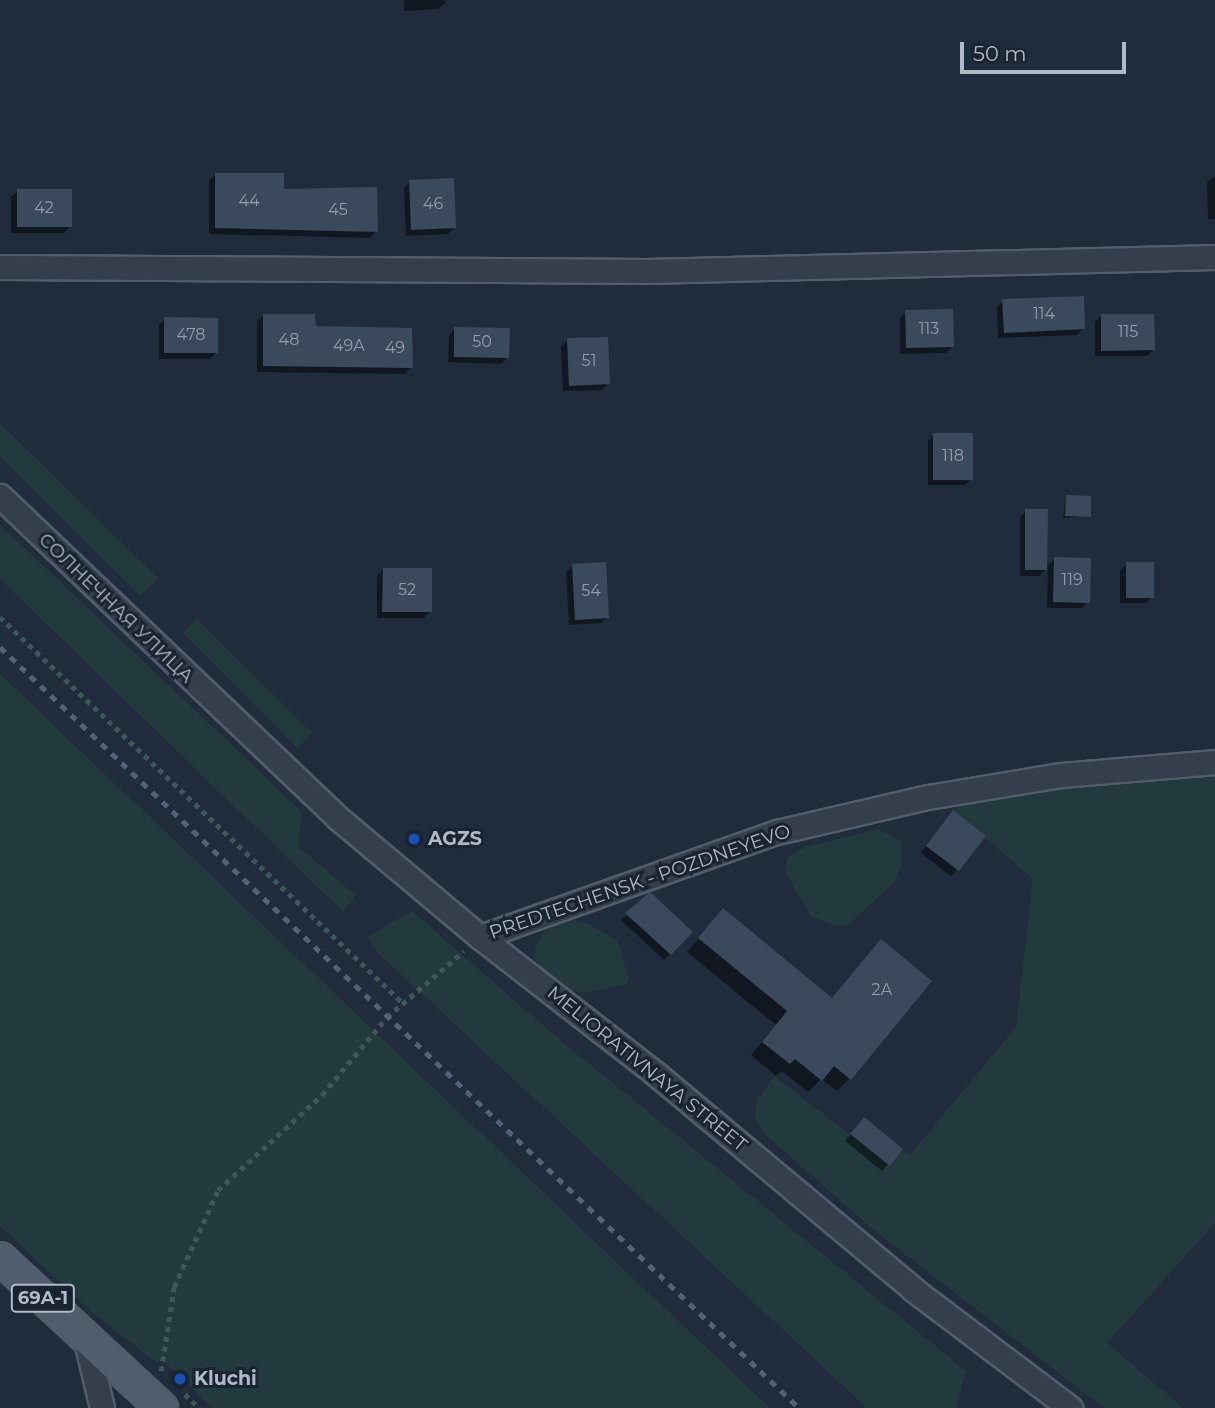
<!DOCTYPE html>
<meta charset="utf-8">
<style>
body{margin:0}
#map{position:relative;width:1215px;height:1408px;overflow:hidden;background:#202c3c;font-family:Montserrat,sans-serif}
div>[style]{position:absolute}
[style*='--x']{left:calc(var(--x)*1px);top:calc(var(--y)*1px);width:calc(var(--w)*1px);rotate:calc(var(--a)*1deg)}
.green>*{inset:0;background:#223a3d}
.shadow>*{inset:0;background:#0007}
.building>*{inset:0;background:#3b495c}
.path>*{height:4.5px;margin-top:-2.25px;transform-origin:0;background:repeating-linear-gradient(90deg,#3f575a 0 5px,transparent 0 10px)}
.roads{filter:drop-shadow(2px 0 #525c6a) drop-shadow(-2px 0 #525c6a) drop-shadow(0 2px #525c6a) drop-shadow(0 -2px #525c6a)}
.minor>*{height:23px;margin:-11.5px;padding:0 11.5px;transform-origin:11.5px;border-radius:11.5px;background:#343e4c}
.major>*{height:30px;margin:-15px;padding:0 15px;transform-origin:15px;border-radius:15px;background:#515d6c}
.rail>*{height:5px;margin-top:-2.5px;transform-origin:0;background:repeating-linear-gradient(90deg,#556273 0 7px,transparent 0 14px)}
.dots>*{width:19px;height:19px;translate:-50% -50%;box-sizing:border-box;border:4px solid #192331;border-radius:50%}
span{translate:-50% -50%;white-space:nowrap;text-align:center;line-height:1.15;-webkit-text-stroke:6px #192331;paint-order:stroke}
.number-label{font-size:16px;color:#929dad}
.number-label span{-webkit-text-stroke-width:0}
.shield-label span{padding:2px 5px;background:#192331;border:2px solid;border-radius:5px;-webkit-text-stroke-width:0}
.shield-label{font-size:18px;color:#afb9c8;font-weight:700}
.street-label{font-size:19px;color:#afb9c8}
.poi-label{font-size:19px;color:#afb9c8;font-weight:700}
.left{translate:0 -50%;text-align:left}
.scale{position:absolute;left:960px;top:42px;width:166px;height:32px;box-sizing:border-box;border:4px solid #afb9c8;border-top:0;padding-left:9px;font-size:21px;line-height:24px;white-space:nowrap;color:#afb9c8;-webkit-text-stroke:5px #192331;paint-order:stroke}
</style>
<div id="map">
<div class="green">
<div style="clip-path:polygon(0 423px,158px 578px,141px 596px,0 457px)"></div>
<div style="clip-path:polygon(0 525px,302px 812px,298px 847px,356px 895px,343px 912px,0 579px)"></div>
<div style="clip-path:polygon(197px 619px,312px 733px,297px 748px,183px 633px)"></div>
<div style="clip-path:polygon(0 674px,635px 1280px,770px 1408px,212px 1408px,163px 1360px,157px 1363px,95px 1315px,0 1226px)"></div>
<div style="clip-path:polygon(1128px 775px,1157px 779px,1215px 775px,1215px 1223px,1107px 1343px,1183px 1408px,1104px 1408px,874px 1230px,767px 1136px,755px 1118px,757px 1100px,774px 1076px,890px 1166px,903px 1149px,910px 1155px,1016px 1027px,1033px 879px,953px 810px,976px 799px)"></div>
<div style="clip-path:polygon(878px 829px,902px 842px,901px 867px,894px 882px,848px 925px,836px 926px,811px 916px,785px 872px,788px 857px,806px 847px)"></div>
<div style="clip-path:polygon(412px 911px,560px 1040px,966px 1371px,956px 1408px,867px 1408px,377px 952px,367px 937px)"></div>
<div style="clip-path:polygon(570px 919px,591px 925px,618px 942px,629px 978px,627px 984px,585px 993px,570px 991px,541px 970px,534px 956px,536px 945px,544px 931px)"></div>
</div>
<div class="shadow">
<div style="clip-path:polygon(404px 0,445px 0,445px 3px,438px 9px,404px 11px)"></div>
<div style="clip-path:polygon(215px 175px,283px 191px,376px 231px,370px 238px,209px 234px,209px 181px)"></div>
<div style="clip-path:polygon(1215px 176px,1215px 219px,1208px 219px,1207px 182px)"></div>
<div style="clip-path:polygon(410px 182px,454px 228px,448px 234px,406px 236px,404px 188px)"></div>
<div style="clip-path:polygon(18px 191px,70px 226px,64px 233px,11px 233px,11px 197px)"></div>
<div style="clip-path:polygon(1003px 301px,1083px 328px,1077px 335px,998px 338px,997px 307px)"></div>
<div style="clip-path:polygon(906px 312px,952px 347px,946px 353px,900px 354px,900px 318px)"></div>
<div style="clip-path:polygon(263px 315px,314px 327px,411px 367px,405px 374px,257px 372px,257px 322px)"></div>
<div style="clip-path:polygon(1101px 316px,1153px 350px,1147px 356px,1095px 356px,1095px 322px)"></div>
<div style="clip-path:polygon(165px 319px,216px 353px,210px 359px,159px 359px,159px 325px)"></div>
<div style="clip-path:polygon(455px 329px,508px 357px,501px 364px,448px 362px,449px 335px)"></div>
<div style="clip-path:polygon(568px 340px,608px 383px,602px 390px,563px 391px,561px 346px)"></div>
<div style="clip-path:polygon(934px 435px,971px 479px,965px 485px,928px 485px,928px 441px)"></div>
<div style="clip-path:polygon(1066px 497px,1089px 516px,1063px 518px)"></div>
<div style="clip-path:polygon(1026px 511px,1046px 567px,1055px 558px,1088px 602px,1082px 608px,1047px 608px,1048px 567px,1039px 576px,1020px 576px,1020px 517px)"></div>
<div style="clip-path:polygon(1127px 564px,1152px 597px,1146px 603px,1120px 603px,1120px 570px)"></div>
<div style="clip-path:polygon(573px 566px,608px 617px,601px 623px,569px 625px,566px 572px)"></div>
<div style="clip-path:polygon(383px 570px,430px 612px,424px 618px,377px 618px,377px 576px)"></div>
<div style="clip-path:polygon(947px 819px,984px 836px,951px 876px,921px 853px)"></div>
<div style="clip-path:polygon(650px 894px,690px 932px,664px 960px,621px 920px)"></div>
<div style="clip-path:polygon(723px 911px,831px 1000px,881px 942px,850px 1078px,837px 1091px,821px 1079px,808px 1092px,782px 1071px,776px 1076px,751px 1055px,776px 1025px,687px 952px)"></div>
<div style="clip-path:polygon(858px 1125px,901px 1150px,882px 1171px,845px 1141px)"></div>
</div>
<div class="building">
<div style="clip-path:polygon(215px 173px,284px 173px,284px 189px,377px 187px,378px 232px,215px 228px)"></div>
<div style="clip-path:polygon(454px 178px,456px 228px,411px 230px,409px 180px)"></div>
<div style="clip-path:polygon(17px 189px,72px 189px,72px 227px,17px 227px)"></div>
<div style="clip-path:polygon(1084px 296px,1085px 329px,1004px 333px,1002px 299px)"></div>
<div style="clip-path:polygon(953px 309px,954px 347px,906px 348px,905px 310px)"></div>
<div style="clip-path:polygon(263px 314px,315px 314px,316px 326px,412px 328px,413px 368px,263px 366px)"></div>
<div style="clip-path:polygon(1101px 314px,1154px 314px,1155px 350px,1101px 351px)"></div>
<div style="clip-path:polygon(164px 317px,218px 318px,218px 353px,164px 353px)"></div>
<div style="clip-path:polygon(454px 327px,510px 328px,509px 358px,454px 357px)"></div>
<div style="clip-path:polygon(608px 337px,610px 384px,569px 386px,567px 338px)"></div>
<div style="clip-path:polygon(933px 433px,973px 433px,973px 480px,933px 480px)"></div>
<div style="clip-path:polygon(1066px 495px,1091px 496px,1091px 517px,1065px 516px)"></div>
<div style="clip-path:polygon(1025px 509px,1048px 509px,1047px 570px,1025px 570px)"></div>
<div style="clip-path:polygon(1054px 557px,1091px 558px,1090px 603px,1053px 602px)"></div>
<div style="clip-path:polygon(606px 562px,609px 618px,575px 620px,572px 564px)"></div>
<div style="clip-path:polygon(1126px 562px,1154px 562px,1154px 598px,1126px 598px)"></div>
<div style="clip-path:polygon(383px 568px,432px 568px,432px 612px,382px 612px)"></div>
<div style="clip-path:polygon(953px 810px,986px 836px,959px 871px,926px 846px)"></div>
<div style="clip-path:polygon(650px 892px,693px 932px,671px 955px,625px 913px)"></div>
<div style="clip-path:polygon(723px 908px,832px 998px,881px 939px,932px 981px,851px 1080px,834px 1066px,822px 1081px,795px 1059px,790px 1064px,762px 1042px,787px 1011px,698px 938px)"></div>
<div style="clip-path:polygon(864px 1117px,903px 1149px,890px 1166px,850px 1134px)"></div>
</div>
<div class="path">
<div style="--x:0;--y:617;--w:558;--a:43.77"></div>
<div style="--x:161;--y:1371;--w:85;--a:-81.2"></div>
<div style="--x:174;--y:1287;--w:107;--a:-65.6"></div>
<div style="--x:218;--y:1190;--w:141;--a:-42.4"></div>
<div style="--x:322;--y:1095;--w:102;--a:-50.2"></div>
<div style="--x:387;--y:1017;--w:101;--a:-40.6"></div>
<div style="--x:185;--y:1394;--w:20;--a:45"></div>
</div>
<div class="roads">
<div class="minor">
<div style="--x:0;--y:267;--w:648;--a:0.35"></div>
<div style="--x:648;--y:271;--w:567;--a:-1.41"></div>
<div style="--x:0;--y:496;--w:467;--a:43.6"></div>
<div style="--x:338;--y:818;--w:185;--a:40"></div>
<div style="--x:480;--y:937;--w:223;--a:37.9"></div>
<div style="--x:656;--y:1074;--w:336;--a:39.9"></div>
<div style="--x:914;--y:1290;--w:196;--a:37.1"></div>
<div style="--x:480;--y:937;--w:315;--a:-19.5"></div>
<div style="--x:777;--y:832;--w:155;--a:-13.1"></div>
<div style="--x:928;--y:797;--w:135;--a:-9.4"></div>
<div style="--x:1061;--y:775;--w:155;--a:-4.8"></div>
<div style="--x:85;--y:1337;--w:73;--a:76.5"></div>
</div>
<div class="major">
<div style="--x:0;--y:1258;--w:221;--a:42.8"></div>
</div>
</div>
<div class="rail">
<div style="--x:0;--y:647;--w:1103;--a:43.6"></div>
</div>
<div class="dots">
<div style="left:414px;top:839px;background:#1a4fb4"></div>
<div style="left:180px;top:1379px;background:#1a4fb4"></div>
</div>
<div class="number-label">
<span style="left:249px;top:201px">44</span>
<span style="left:433px;top:204px">46</span>
<span style="left:44px;top:208px">42</span>
<span style="left:338px;top:210px">45</span>
<span style="left:1044px;top:314px">114</span>
<span style="left:929px;top:329px">113</span>
<span style="left:1128px;top:332px">115</span>
<span style="left:191px;top:335px">478</span>
<span style="left:289px;top:340px">48</span>
<span style="left:482px;top:342px">50</span>
<span style="left:349px;top:346px">49А</span>
<span style="left:395px;top:348px">49</span>
<span style="left:589px;top:361px">51</span>
<span style="left:953px;top:456px">118</span>
<span style="left:1072px;top:580px">119</span>
<span style="left:407px;top:590px">52</span>
<span style="left:591px;top:591px">54</span>
<span style="left:882px;top:990px">2А</span>
</div>
<div class="shield-label">
<span style="left:43px;top:1298px">69А-1</span>
</div>
<div class="street-label">
<span style="left:116px;top:608px;rotate:44deg">СОЛНЕЧНАЯ УЛИЦА</span>
<span style="left:640px;top:882px;rotate:-19deg">PREDTECHENSK - POZDNEYEVO</span>
<span style="left:647px;top:1069px;rotate:39deg">MELIORATIVNAYA STREET</span>
</div>
<div class="poi-label">
<span class="left" style="left:428px;top:839px">AGZS</span>
<span class="left" style="left:194px;top:1379px">Kluchi</span>
</div>
<div class="scale">50 m</div>
</div>
